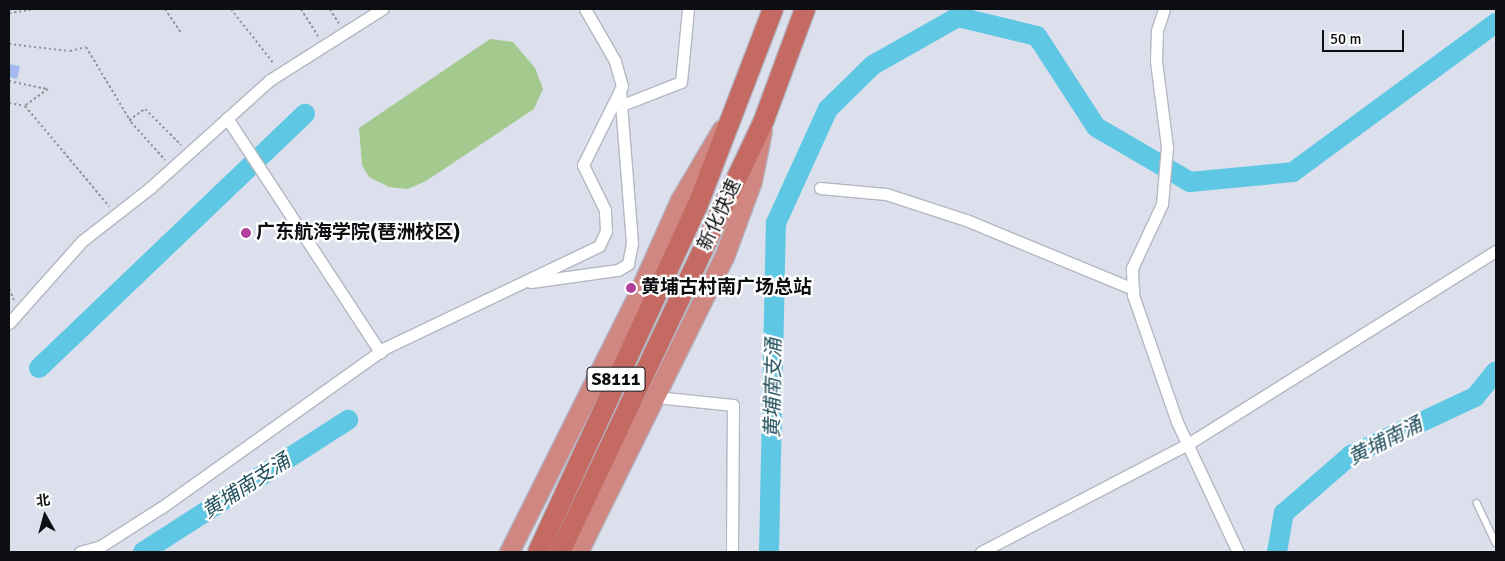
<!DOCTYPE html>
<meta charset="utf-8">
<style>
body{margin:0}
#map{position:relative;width:1505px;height:561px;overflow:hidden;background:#dce0ec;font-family:Signika,"Noto Sans SC",sans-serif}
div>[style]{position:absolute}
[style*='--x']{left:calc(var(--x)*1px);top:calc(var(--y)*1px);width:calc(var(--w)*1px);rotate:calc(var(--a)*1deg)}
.green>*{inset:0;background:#a3c98f}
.river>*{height:20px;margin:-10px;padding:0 10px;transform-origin:10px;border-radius:10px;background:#5ec7e3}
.building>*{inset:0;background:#a6baf2}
.path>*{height:2px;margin-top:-1px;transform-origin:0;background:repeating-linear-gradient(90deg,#92959e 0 2.5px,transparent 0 5px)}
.roads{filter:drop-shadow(1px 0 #b3b7c2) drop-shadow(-1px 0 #b3b7c2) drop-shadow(0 1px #b3b7c2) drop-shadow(0 -1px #b3b7c2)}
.service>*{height:5.5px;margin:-2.75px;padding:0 2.75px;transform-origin:2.75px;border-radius:2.75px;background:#fff}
.minor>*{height:11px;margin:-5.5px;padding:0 5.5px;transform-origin:5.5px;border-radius:5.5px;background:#fff}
.trunk>*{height:19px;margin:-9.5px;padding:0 9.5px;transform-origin:9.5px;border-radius:9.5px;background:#d08782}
.motorway>*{height:20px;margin:-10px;padding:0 10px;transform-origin:10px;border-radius:10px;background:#c56963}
.dots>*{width:14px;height:14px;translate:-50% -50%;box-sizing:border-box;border:2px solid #fff;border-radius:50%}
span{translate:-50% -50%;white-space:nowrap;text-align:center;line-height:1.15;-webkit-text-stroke:4.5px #fff;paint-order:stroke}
.shield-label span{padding:1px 4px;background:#fff;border:1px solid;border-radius:4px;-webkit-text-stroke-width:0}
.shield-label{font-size:18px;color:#0c0e11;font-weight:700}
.street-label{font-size:19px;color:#0c0e11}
.poi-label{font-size:19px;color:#0c0e11;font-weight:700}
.left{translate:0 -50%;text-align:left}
.water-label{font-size:20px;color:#24525f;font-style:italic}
.frame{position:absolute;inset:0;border:10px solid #0c0e11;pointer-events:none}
.north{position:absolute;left:20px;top:491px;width:50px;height:50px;-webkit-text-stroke:4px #fff;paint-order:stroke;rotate:353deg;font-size:14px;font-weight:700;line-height:20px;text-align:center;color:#0c0e11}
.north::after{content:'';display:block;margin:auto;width:18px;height:22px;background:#0c0e11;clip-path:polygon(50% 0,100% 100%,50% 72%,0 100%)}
.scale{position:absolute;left:1322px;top:30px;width:82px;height:22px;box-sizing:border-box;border:2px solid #0c0e11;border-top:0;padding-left:6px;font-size:15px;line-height:18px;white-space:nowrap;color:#0c0e11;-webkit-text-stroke:4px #fff;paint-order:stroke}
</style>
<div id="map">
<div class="green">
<div style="clip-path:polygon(490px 39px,513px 42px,535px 68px,543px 89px,534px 109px,426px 181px,408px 189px,389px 187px,369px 177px,362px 165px,359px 128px)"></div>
</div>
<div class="river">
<div style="--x:39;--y:368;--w:368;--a:-43.7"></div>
<div style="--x:143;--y:552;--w:244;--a:-32.8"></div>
<div style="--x:769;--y:552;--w:329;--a:-88.8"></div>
<div style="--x:776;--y:223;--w:125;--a:-65.5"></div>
<div style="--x:828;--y:109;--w:63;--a:-44.4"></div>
<div style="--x:873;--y:65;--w:98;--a:-29.5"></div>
<div style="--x:958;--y:17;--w:81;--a:13.5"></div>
<div style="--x:1037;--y:36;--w:108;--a:57"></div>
<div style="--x:1096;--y:127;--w:109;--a:30.3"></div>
<div style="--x:1190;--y:182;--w:103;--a:-5.5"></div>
<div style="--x:1293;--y:172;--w:252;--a:-36.3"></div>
<div style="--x:1277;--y:552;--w:40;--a:-80"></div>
<div style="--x:1284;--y:513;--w:89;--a:-40.9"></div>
<div style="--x:1351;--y:455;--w:137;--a:-25.1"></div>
<div style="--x:1475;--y:397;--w:33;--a:-51"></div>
</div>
<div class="building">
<div style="clip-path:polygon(9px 64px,20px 66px,17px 79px,9px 77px)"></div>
</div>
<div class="path">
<div style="--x:165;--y:9;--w:29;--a:56"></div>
<div style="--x:231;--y:9;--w:70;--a:52"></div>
<div style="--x:301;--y:9;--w:32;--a:58"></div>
<div style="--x:330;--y:9;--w:17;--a:59"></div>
<div style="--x:9;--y:13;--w:28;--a:-8"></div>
<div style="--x:9;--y:44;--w:61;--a:6.5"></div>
<div style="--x:70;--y:51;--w:16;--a:-14"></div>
<div style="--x:86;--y:47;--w:87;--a:59"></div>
<div style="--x:131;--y:122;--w:51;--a:48.2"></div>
<div style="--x:9;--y:81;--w:40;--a:12"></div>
<div style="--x:48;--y:89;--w:29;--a:144"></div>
<div style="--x:9;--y:103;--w:16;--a:11"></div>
<div style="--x:25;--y:106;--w:131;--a:50"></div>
<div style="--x:129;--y:120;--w:19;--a:-35"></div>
<div style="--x:145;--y:109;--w:51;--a:45"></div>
<div style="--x:9;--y:289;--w:12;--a:66"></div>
</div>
<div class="roads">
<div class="service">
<div style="--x:1477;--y:503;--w:44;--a:64.6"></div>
</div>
<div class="minor">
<div style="--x:1164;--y:9;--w:23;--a:108"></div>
<div style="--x:1157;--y:31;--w:30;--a:92"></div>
<div style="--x:1156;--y:61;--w:87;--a:82.7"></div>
<div style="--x:1167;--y:147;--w:57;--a:95"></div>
<div style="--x:1162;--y:204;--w:71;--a:115.1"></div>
<div style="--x:1132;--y:268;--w:27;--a:88"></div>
<div style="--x:1133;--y:295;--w:134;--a:70.9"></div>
<div style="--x:1177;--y:422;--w:144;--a:64.9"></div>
<div style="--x:622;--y:105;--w:63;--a:-21.3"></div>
<div style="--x:681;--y:82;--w:73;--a:-84.5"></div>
<div style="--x:227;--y:118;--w:280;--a:56.8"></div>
<div style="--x:820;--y:188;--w:66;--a:5.2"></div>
<div style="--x:886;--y:194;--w:84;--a:18"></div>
<div style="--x:966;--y:220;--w:181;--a:22.4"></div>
<div style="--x:531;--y:282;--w:88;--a:-7.9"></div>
<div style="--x:618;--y:270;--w:12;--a:-31"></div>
<div style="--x:628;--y:264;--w:21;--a:-79"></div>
<div style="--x:632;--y:243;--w:153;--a:-94.5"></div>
<div style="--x:9;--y:323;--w:110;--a:-48.3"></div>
<div style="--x:82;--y:241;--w:88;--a:-38"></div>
<div style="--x:151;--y:187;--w:160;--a:-42"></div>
<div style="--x:270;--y:80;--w:133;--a:-32.4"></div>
<div style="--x:656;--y:397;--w:77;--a:5.9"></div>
<div style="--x:733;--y:405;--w:147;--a:90.4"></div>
<div style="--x:80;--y:552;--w:22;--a:-16"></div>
<div style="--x:101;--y:546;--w:72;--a:-32.6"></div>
<div style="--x:162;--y:507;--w:274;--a:-35.5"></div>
<div style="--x:385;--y:348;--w:237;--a:-25.5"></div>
<div style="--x:599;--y:246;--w:17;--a:-65"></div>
<div style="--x:606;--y:231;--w:21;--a:-93"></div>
<div style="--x:605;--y:210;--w:50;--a:-116.1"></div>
<div style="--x:583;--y:165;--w:88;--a:-63.7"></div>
<div style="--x:622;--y:86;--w:26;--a:-106"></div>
<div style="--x:615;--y:61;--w:60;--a:-120"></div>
<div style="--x:981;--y:552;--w:233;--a:-27.6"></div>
<div style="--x:1188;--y:444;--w:363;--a:-32.1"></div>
</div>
<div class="trunk">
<div style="--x:509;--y:552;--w:288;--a:-63.4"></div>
<div style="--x:638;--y:294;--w:103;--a:-65.9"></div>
<div style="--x:680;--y:200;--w:82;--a:-59.4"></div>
<div style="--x:578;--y:552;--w:329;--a:-63.7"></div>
<div style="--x:724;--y:257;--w:81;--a:-69.8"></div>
<div style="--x:752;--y:181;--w:51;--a:-78.7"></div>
</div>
<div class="motorway">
<div style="--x:538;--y:552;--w:380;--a:-65.3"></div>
<div style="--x:697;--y:207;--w:212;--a:-69"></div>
<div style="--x:560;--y:552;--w:478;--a:-64.7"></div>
<div style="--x:764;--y:120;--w:118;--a:-69.7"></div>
</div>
</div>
<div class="dots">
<div style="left:246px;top:233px;background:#b3419c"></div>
<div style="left:631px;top:288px;background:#b3419c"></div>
</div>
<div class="shield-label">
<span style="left:616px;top:379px">S8111</span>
</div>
<div class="street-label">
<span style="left:720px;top:215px;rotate:-65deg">新化快速</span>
</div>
<div class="poi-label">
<span class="left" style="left:256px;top:233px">广东航海学院(琶洲校区)</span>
<span class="left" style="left:641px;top:288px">黄埔古村南广场总站</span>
</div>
<div class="water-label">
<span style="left:773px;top:388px;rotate:-89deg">黄埔南支涌</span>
<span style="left:1385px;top:441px;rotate:-27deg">黄埔南涌</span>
<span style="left:246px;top:486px;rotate:-33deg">黄埔南支涌</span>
</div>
<div class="frame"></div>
<div class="north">北</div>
<div class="scale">50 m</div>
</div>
